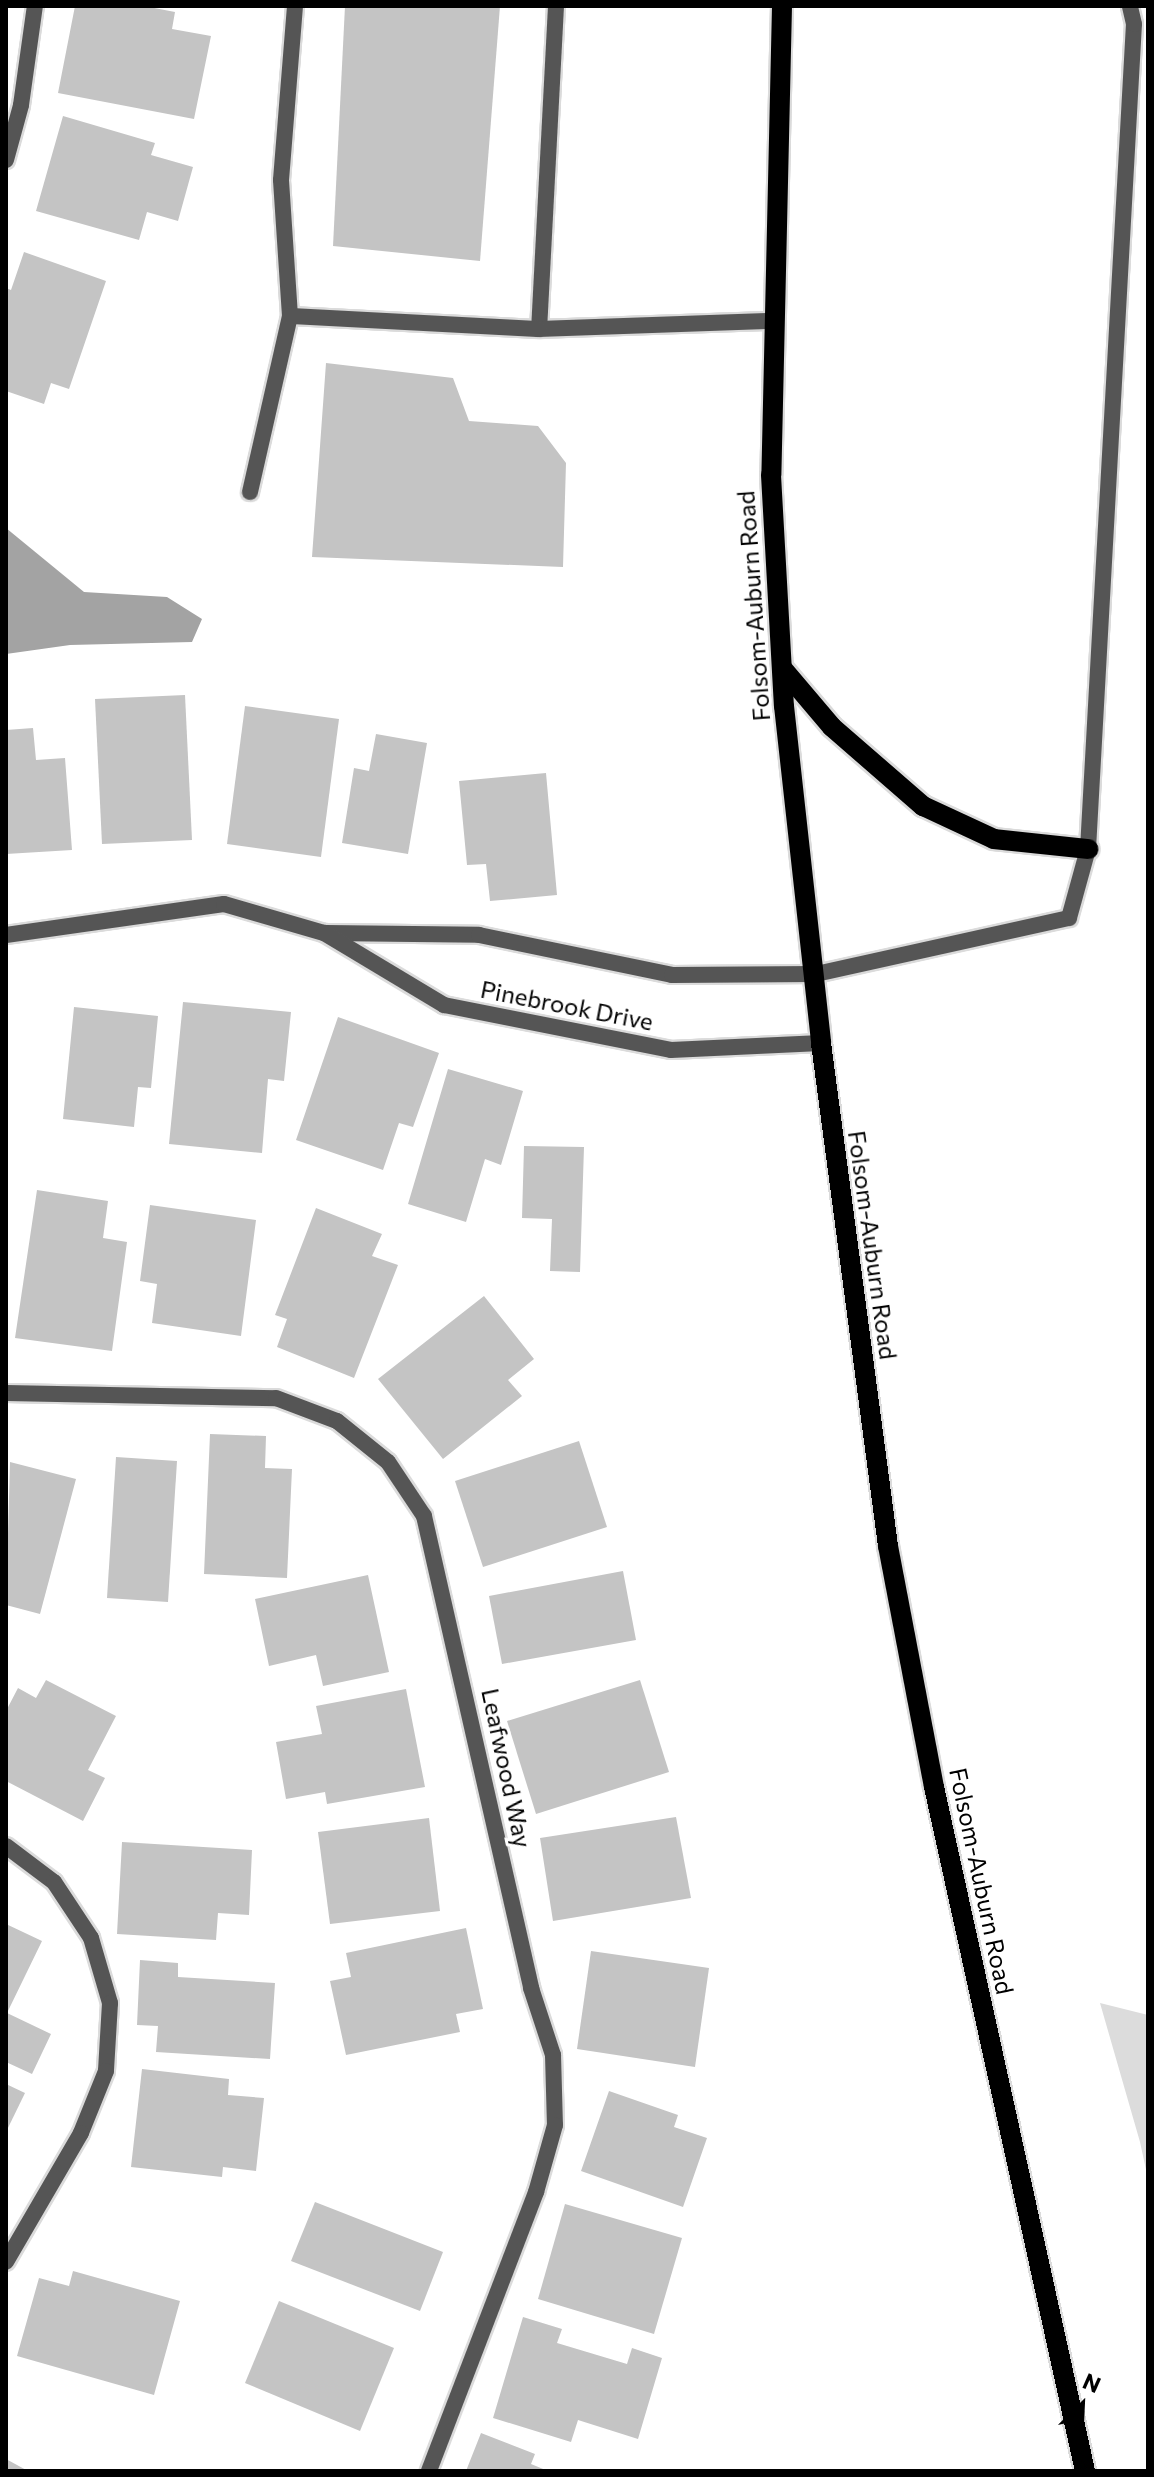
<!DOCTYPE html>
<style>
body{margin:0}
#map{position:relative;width:1154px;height:2477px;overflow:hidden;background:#fff;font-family:Commissioner,sans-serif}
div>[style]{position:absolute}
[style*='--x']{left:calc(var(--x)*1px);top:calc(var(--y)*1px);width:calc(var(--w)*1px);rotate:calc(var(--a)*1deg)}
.green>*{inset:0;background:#dcdcdc}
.water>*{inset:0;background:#a3a3a3}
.building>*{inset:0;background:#c4c4c4}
.roads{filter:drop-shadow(2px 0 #dbdbdb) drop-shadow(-2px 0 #dbdbdb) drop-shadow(0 2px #dbdbdb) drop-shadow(0 -2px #dbdbdb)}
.lane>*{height:16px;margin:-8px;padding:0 8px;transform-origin:8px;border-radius:8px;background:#555}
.street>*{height:16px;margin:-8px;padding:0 8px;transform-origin:8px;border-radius:8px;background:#555}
.primary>*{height:20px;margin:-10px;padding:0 10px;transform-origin:10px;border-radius:10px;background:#000}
span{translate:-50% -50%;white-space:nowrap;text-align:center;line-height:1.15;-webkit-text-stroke:6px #fff;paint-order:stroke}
.street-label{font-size:24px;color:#000}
.frame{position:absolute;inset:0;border:8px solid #000;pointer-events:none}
.north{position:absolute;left:1042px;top:2365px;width:80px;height:80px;-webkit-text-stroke:6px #fff;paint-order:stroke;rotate:24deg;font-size:22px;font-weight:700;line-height:32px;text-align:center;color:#000}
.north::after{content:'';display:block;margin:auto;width:28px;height:36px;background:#000;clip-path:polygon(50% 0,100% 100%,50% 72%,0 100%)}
</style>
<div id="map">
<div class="green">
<div style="clip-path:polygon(1100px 2003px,1148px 2015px,1148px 2179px,1140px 2142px)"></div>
</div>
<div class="water">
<div style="clip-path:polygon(6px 528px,84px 592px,167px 597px,202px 619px,192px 642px,70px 645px,6px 654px)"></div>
</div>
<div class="building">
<div style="clip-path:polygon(75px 6px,144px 6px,175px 12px,172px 29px,211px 36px,194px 119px,58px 93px)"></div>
<div style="clip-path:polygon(345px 6px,500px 6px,480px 261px,333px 246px)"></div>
<div style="clip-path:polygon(63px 116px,155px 143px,151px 155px,193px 167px,178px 221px,147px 212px,139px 240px,36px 211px)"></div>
<div style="clip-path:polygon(24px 252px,106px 281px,69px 389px,51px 383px,44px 404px,6px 391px,6px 288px,11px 290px)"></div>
<div style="clip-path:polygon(326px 363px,453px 378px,469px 421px,538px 426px,566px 463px,563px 567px,312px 557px)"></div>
<div style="clip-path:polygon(185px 695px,192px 840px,102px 844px,95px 699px)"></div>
<div style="clip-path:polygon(245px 706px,339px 719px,321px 857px,227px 844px)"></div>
<div style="clip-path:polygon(33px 728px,36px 760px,65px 758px,72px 850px,6px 854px,6px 730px)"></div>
<div style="clip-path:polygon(376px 734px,427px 743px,408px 854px,342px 843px,354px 768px,369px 771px)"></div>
<div style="clip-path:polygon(546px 773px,557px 895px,490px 901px,486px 864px,467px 865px,459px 781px)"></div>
<div style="clip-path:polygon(183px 1002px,291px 1012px,284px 1081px,268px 1079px,262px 1153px,169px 1144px)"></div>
<div style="clip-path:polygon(74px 1007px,158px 1016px,151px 1088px,138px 1087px,134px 1127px,63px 1119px)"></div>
<div style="clip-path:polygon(338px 1017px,439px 1053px,413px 1127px,399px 1123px,383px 1170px,296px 1140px)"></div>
<div style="clip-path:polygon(448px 1069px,523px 1091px,501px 1165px,485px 1159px,466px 1222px,408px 1204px)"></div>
<div style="clip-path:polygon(524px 1146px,584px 1147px,580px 1272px,550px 1271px,552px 1219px,522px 1218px)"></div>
<div style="clip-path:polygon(37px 1190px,108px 1201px,103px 1238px,127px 1242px,112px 1351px,15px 1338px)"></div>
<div style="clip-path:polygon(150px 1205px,256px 1220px,241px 1336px,152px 1323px,157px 1284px,140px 1281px)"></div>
<div style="clip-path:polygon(316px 1208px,382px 1234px,372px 1256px,398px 1265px,354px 1378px,277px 1347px,287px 1319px,275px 1315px)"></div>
<div style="clip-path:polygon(484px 1296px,534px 1359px,508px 1380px,522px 1396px,443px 1459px,378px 1379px)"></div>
<div style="clip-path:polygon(210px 1434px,266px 1436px,265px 1468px,292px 1469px,287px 1578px,204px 1574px)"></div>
<div style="clip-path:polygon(579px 1441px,607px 1527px,483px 1567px,455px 1481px)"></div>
<div style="clip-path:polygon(116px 1457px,177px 1461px,168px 1602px,107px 1598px)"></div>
<div style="clip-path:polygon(10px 1462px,76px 1479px,40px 1614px,6px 1605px)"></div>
<div style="clip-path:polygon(623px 1571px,636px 1640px,502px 1664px,489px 1596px)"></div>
<div style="clip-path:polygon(368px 1575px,389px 1672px,323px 1686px,316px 1655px,269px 1666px,255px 1599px)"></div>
<div style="clip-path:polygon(46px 1680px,116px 1716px,88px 1770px,105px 1778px,83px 1821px,6px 1781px,6px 1711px,18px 1688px,36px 1698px)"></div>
<div style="clip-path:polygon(640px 1680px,669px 1772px,536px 1814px,507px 1721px)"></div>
<div style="clip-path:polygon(406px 1689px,425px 1787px,327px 1804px,325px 1792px,286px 1799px,276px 1742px,322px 1734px,316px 1706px)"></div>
<div style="clip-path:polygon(676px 1817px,691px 1898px,553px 1921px,540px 1838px)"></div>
<div style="clip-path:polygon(429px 1818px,440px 1911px,330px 1924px,318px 1832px)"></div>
<div style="clip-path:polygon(122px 1842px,252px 1850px,249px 1915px,218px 1913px,216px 1940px,117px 1934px)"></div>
<div style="clip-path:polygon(6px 1924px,42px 1941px,7px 2013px,51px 2034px,32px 2074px,6px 2062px)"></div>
<div style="clip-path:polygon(466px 1928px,483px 2009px,456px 2014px,460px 2032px,346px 2055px,330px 1981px,351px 1977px,346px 1953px)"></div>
<div style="clip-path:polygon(591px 1951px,709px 1968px,695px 2067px,577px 2049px)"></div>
<div style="clip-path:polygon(140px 1960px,178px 1963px,178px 1977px,275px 1983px,270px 2059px,156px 2052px,158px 2026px,137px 2025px)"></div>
<div style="clip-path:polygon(142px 2069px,229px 2079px,228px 2095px,264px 2098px,256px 2171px,223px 2167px,222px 2177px,131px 2167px)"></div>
<div style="clip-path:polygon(6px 2084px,25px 2093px,6px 2132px)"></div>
<div style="clip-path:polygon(609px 2091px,678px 2115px,674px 2127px,707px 2138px,683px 2207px,581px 2171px)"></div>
<div style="clip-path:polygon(315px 2202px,443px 2252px,420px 2311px,291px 2261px)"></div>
<div style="clip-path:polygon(565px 2204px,682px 2238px,654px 2334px,538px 2299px)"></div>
<div style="clip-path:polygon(73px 2271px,180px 2301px,154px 2395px,17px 2356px,39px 2278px,69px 2286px)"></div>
<div style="clip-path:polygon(279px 2301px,394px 2348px,360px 2431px,245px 2383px)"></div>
<div style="clip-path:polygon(523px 2317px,562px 2329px,557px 2343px,627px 2364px,632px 2348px,662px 2358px,638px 2439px,578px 2420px,571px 2442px,493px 2418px)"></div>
<div style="clip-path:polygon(481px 2433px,535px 2454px,531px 2464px,548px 2471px,466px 2471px)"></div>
<div style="clip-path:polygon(6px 2459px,28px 2471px,6px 2471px)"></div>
</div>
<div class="roads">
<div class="lane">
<div style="--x:556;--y:6;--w:323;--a:93"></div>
<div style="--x:539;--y:329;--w:234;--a:-2"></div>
<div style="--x:290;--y:316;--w:136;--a:-93.8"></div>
<div style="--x:281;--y:180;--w:175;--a:-85.4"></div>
<div style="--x:250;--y:492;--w:180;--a:-77.2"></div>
<div style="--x:290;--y:316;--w:249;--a:3"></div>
<div style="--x:816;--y:974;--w:259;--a:-12.5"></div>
<div style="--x:1069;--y:918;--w:72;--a:-74.6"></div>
<div style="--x:1088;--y:849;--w:826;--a:-86.81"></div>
<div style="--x:1134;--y:24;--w:18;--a:-103"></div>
</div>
<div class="street">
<div style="--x:6;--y:160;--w:57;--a:-74.7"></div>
<div style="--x:21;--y:105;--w:100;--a:-82"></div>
<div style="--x:326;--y:933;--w:153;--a:0.7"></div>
<div style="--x:479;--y:935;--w:197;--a:11.7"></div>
<div style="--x:672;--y:975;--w:144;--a:-0.4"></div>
<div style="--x:6;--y:935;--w:220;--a:-8.1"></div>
<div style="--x:224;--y:904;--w:104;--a:16.2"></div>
<div style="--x:324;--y:933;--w:140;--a:31"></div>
<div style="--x:444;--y:1005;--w:231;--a:11.2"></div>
<div style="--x:671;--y:1050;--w:150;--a:-2.7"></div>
<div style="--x:6;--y:1393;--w:270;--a:1.1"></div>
<div style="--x:276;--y:1398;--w:65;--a:20.7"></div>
<div style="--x:337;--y:1421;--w:65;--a:38.8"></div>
<div style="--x:388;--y:1462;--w:65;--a:56.3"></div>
<div style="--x:424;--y:1516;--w:484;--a:77.2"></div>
<div style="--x:531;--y:1988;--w:71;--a:71.8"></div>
<div style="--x:553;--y:2055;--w:70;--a:88.4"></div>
<div style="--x:555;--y:2125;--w:70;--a:105.8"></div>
<div style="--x:536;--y:2192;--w:299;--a:111"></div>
<div style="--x:6;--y:1846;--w:60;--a:36.9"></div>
<div style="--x:54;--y:1882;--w:67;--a:56.5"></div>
<div style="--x:91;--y:1938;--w:68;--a:73.7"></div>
<div style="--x:110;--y:2003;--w:68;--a:93.4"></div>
<div style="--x:106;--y:2071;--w:67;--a:112"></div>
<div style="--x:81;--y:2133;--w:149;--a:120.2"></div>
</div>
<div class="primary">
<div style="--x:782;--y:6;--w:469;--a:91.3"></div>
<div style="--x:771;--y:475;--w:231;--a:86.8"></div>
<div style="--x:784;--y:706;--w:339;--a:83.7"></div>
<div style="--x:821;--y:1043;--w:507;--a:82.41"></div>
<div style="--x:888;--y:1546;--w:245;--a:79.2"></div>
<div style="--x:934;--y:1787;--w:700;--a:77.55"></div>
<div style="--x:782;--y:668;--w:77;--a:49.7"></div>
<div style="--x:832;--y:727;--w:121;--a:41"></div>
<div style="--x:923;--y:806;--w:78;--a:24.9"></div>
<div style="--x:994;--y:839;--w:95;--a:6.1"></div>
</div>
</div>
<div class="street-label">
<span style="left:753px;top:606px;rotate:-94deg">Folsom-Auburn Road</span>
<span style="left:567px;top:1005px;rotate:11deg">Pinebrook Drive</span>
<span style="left:873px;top:1245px;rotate:82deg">Folsom-Auburn Road</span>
<span style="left:507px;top:1768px;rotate:78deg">Leafwood Way</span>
<span style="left:982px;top:1881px;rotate:78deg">Folsom-Auburn Road</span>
</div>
<div class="frame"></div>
<div class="north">N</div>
</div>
